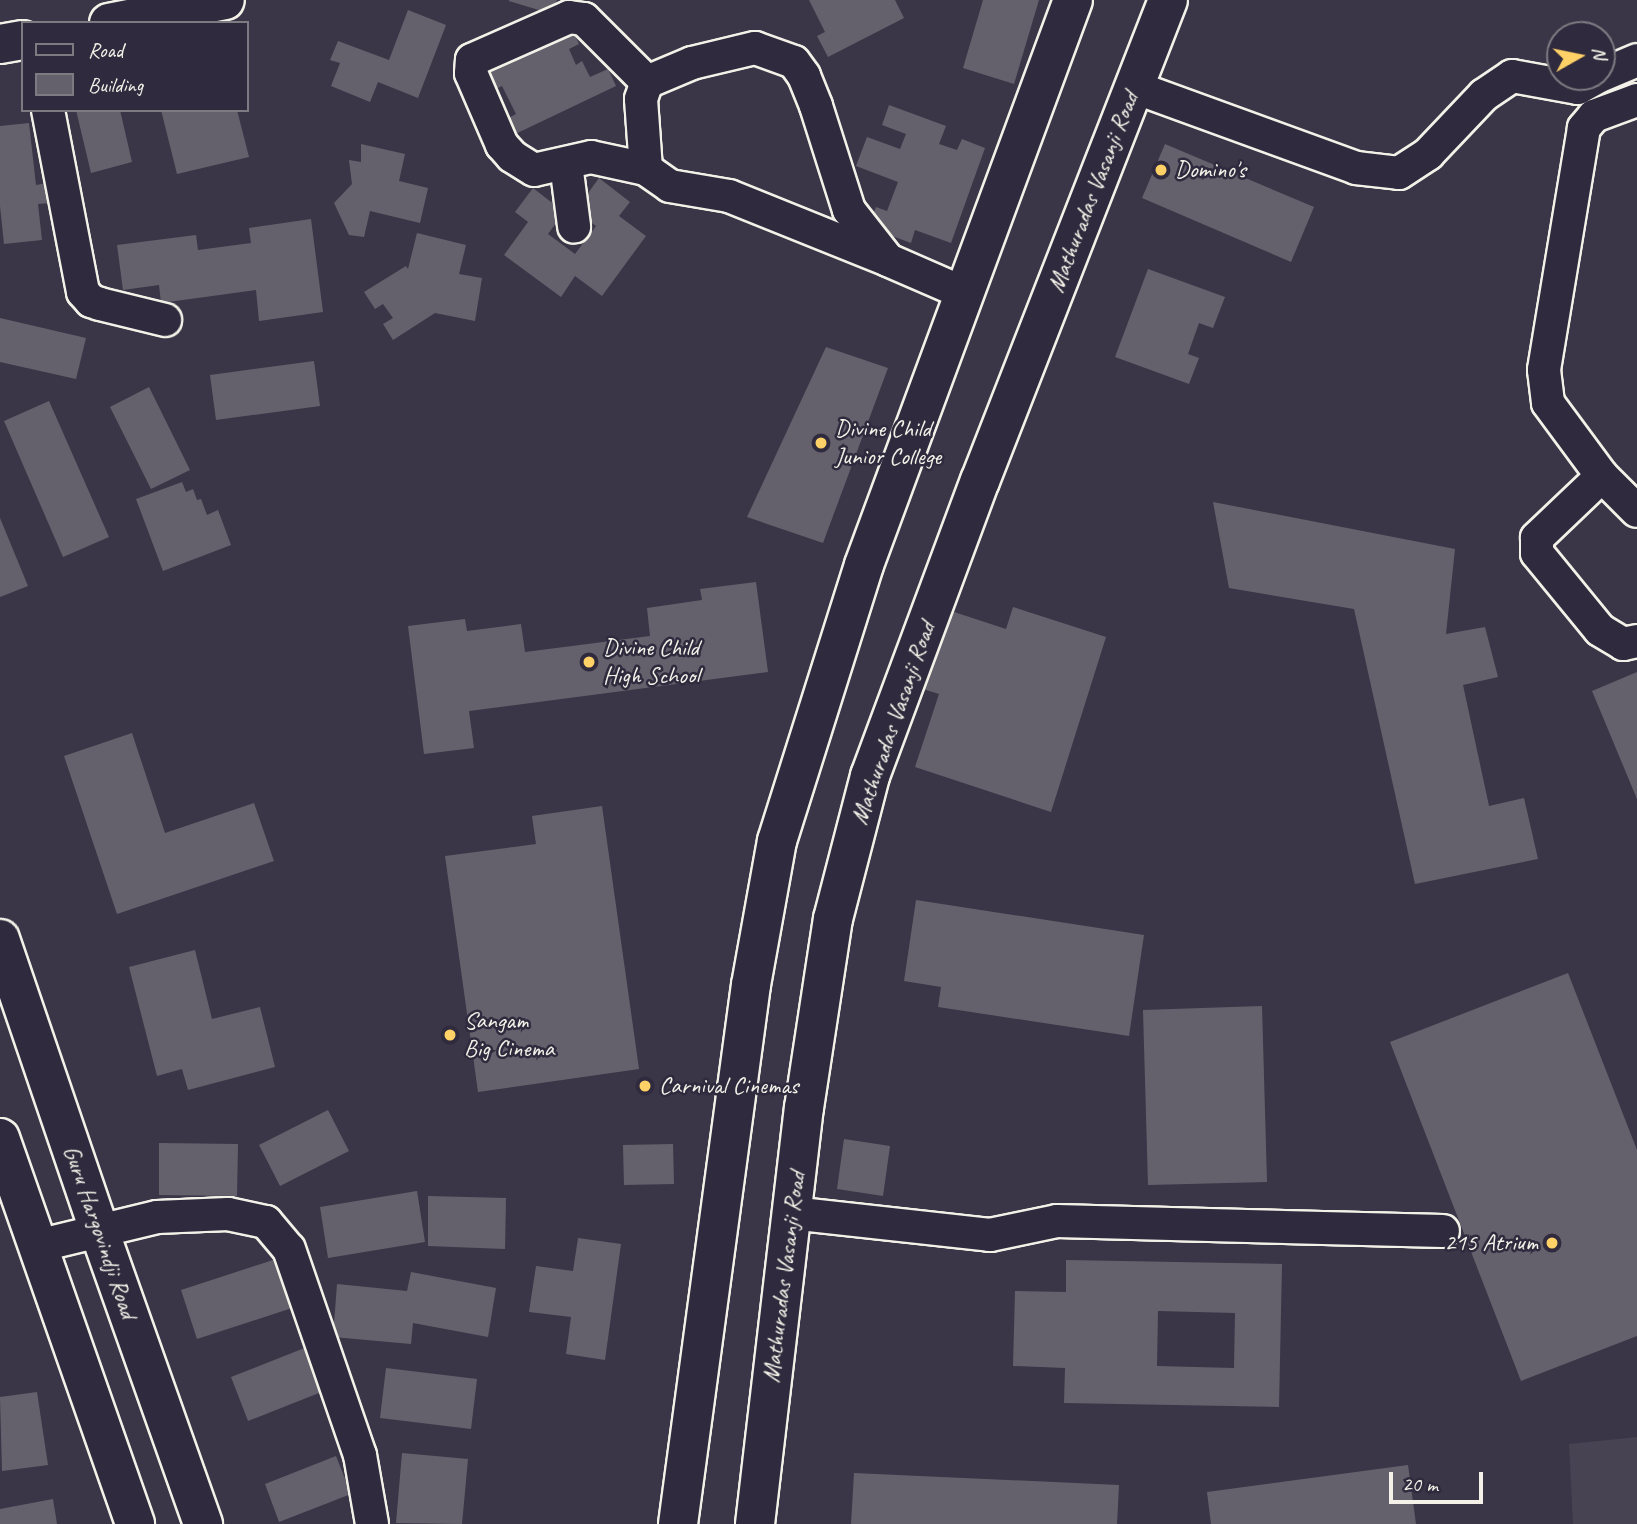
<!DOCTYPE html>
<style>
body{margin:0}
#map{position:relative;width:1637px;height:1524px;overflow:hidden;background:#3b3647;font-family:Caveat,sans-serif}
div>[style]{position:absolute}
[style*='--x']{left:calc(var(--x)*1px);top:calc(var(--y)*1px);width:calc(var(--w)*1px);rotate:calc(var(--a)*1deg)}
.built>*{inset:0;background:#484352}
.building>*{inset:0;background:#65616c}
.roads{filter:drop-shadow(2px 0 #f4f1e8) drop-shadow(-2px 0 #f4f1e8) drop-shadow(0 2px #f4f1e8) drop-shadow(0 -2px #f4f1e8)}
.street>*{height:32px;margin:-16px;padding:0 16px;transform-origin:16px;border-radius:16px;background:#2f2a3d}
.secondary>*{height:38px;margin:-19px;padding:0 19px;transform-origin:19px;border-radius:19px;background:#2f2a3d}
.primary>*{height:38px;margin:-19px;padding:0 19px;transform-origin:19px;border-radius:19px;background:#2f2a3d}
.dots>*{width:19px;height:19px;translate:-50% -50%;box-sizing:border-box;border:4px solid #2f2a3d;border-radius:50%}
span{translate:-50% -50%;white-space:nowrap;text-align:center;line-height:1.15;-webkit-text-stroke:5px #2f2a3d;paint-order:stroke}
.poi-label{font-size:24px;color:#f4f1e8}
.left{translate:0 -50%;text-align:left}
.right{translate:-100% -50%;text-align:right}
.street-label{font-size:24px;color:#f4f1e8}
.legend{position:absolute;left:21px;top:21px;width:228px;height:91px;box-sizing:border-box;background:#2f2a3d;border:2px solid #7e7a81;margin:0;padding:9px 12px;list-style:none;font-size:21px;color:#f4f1e8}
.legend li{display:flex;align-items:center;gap:14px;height:35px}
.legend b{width:35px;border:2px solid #7e7a81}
.north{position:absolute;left:1546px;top:21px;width:70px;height:70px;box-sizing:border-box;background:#2f2a3d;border:2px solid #7e7a81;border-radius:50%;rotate:81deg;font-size:19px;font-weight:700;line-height:28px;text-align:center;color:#f4f1e8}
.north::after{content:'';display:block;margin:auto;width:24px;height:32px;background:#ffd166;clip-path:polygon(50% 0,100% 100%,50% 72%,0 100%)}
.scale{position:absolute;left:1389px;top:1472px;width:94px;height:32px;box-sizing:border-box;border:4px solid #f4f1e8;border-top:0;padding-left:9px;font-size:21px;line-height:24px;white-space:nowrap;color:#f4f1e8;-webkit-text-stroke:5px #2f2a3d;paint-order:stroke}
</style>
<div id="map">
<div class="built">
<div style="clip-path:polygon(1637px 1437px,1637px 1524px,1573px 1524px,1569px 1444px)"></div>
</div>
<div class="building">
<div style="clip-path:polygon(557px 0,552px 14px,509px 1px,509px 0)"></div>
<div style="clip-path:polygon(809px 0,895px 0,904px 18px,828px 57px,817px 36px,825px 32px)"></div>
<div style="clip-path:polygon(983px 0,1039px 0,1014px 84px,963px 68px)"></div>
<div style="clip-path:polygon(408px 10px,446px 25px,418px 98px,378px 82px,370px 102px,331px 86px,340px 63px,330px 60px,338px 41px,389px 60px)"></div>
<div style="clip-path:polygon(569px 23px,579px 44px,569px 49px,576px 65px,582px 61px,590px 77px,608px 69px,616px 86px,509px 137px,501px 122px,516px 114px,502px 86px,487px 93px,476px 68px)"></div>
<div style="clip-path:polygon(889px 105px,946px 126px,939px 144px,957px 150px,962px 139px,985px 148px,951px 243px,915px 230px,911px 243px,868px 227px,876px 207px,887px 211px,898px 182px,856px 166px,867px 137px,900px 149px,906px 134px,882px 125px)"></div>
<div style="clip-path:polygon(76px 110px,120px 110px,132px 162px,91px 173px)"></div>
<div style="clip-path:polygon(161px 110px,237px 110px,249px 157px,177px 174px)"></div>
<div style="clip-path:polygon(29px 123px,36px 185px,48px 183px,50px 203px,38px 204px,42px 240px,4px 244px,0 206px,0 126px)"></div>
<div style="clip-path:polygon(361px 144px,405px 154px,399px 181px,428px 188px,420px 223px,370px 211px,364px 237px,349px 235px,334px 203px,352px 184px,349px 160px,361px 162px)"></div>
<div style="clip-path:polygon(1165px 144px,1314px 207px,1291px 262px,1142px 198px)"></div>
<div style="clip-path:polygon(599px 178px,630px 202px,619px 216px,646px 236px,602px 296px,575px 276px,561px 297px,504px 255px,528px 222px,515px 212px,533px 188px,564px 212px,548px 234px,575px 254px,596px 226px,575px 211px)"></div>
<div style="clip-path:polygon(311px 219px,323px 312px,259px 321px,256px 290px,161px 303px,159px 285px,123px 290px,117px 245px,196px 235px,198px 250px,251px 243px,249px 228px)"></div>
<div style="clip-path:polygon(417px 233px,466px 245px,459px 274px,482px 278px,475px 321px,435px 313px,393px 340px,383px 324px,393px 318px,383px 304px,375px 309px,364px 292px,406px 266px,408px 269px)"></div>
<div style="clip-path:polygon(1148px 269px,1225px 297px,1213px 328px,1199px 323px,1188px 354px,1199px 358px,1189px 384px,1115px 357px)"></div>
<div style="clip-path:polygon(0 318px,86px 338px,76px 379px,0 362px)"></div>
<div style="clip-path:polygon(826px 347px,888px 368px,823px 543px,747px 517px)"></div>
<div style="clip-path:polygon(314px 361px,320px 406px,216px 420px,210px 375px)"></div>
<div style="clip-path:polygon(149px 387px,190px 470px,151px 489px,110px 407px)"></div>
<div style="clip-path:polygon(49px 401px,109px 537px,63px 557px,4px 421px)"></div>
<div style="clip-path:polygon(182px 482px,186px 492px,193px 489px,197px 500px,201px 499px,207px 515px,218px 510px,231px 545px,163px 571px,136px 499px)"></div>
<div style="clip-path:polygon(1213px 502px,1455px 549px,1446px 634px,1485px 627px,1498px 677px,1463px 685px,1489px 806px,1524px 798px,1538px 859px,1415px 884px,1354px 609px,1229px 588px)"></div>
<div style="clip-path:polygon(0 518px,28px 586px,0 597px)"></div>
<div style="clip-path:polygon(756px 582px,768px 672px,469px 711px,474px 748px,424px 754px,408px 626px,465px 619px,467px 631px,521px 624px,525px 652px,650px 636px,647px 608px,702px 600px,700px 589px)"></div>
<div style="clip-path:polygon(1013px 607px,1106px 637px,1051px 812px,915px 767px,939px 694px,923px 689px,948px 610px,1006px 629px)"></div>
<div style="clip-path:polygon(1637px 672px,1637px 799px,1592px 691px)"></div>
<div style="clip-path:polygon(132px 733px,165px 833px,254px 803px,274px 861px,117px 914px,64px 756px)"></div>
<div style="clip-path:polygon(602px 806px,639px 1069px,478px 1092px,445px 856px,536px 844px,532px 816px)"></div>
<div style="clip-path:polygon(916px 900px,1144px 935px,1129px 1036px,938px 1007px,941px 987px,904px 981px)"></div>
<div style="clip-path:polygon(195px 950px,212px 1019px,260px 1007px,275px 1067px,188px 1090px,182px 1069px,157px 1076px,129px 967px)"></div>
<div style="clip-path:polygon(1568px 973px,1637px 1150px,1637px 1336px,1521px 1381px,1390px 1042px)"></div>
<div style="clip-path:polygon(1262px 1006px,1267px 1182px,1148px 1185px,1143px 1010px)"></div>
<div style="clip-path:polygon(328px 1110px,349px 1151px,280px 1186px,259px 1145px)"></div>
<div style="clip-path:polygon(844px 1139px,890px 1146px,883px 1196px,837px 1189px)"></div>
<div style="clip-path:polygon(159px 1143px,238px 1144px,237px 1196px,159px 1195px)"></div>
<div style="clip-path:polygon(673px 1144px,674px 1184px,624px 1185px,623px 1145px)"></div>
<div style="clip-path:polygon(417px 1191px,425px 1242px,328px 1258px,320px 1207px)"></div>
<div style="clip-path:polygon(428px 1196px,506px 1198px,505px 1249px,428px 1246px)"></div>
<div style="clip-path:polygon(578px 1238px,621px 1244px,605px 1360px,566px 1354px,571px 1317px,529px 1312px,536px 1266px,573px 1271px)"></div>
<div style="clip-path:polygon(279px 1258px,295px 1307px,197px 1339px,181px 1290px)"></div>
<div style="clip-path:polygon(evenodd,1066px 1260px,1282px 1264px,1279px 1407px,1064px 1403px,1065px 1368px,1013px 1366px,1015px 1291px,1066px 1292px,1066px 1260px,1158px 1311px,1235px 1313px,1234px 1368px,1157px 1366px,1158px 1311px)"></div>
<div style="clip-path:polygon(411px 1272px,496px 1288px,488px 1337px,413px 1323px,411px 1344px,333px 1337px,337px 1284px,407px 1291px)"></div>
<div style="clip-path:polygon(307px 1347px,324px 1391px,248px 1421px,231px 1377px)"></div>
<div style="clip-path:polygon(386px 1368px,477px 1379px,471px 1429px,380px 1418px)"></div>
<div style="clip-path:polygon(37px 1392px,48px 1465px,2px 1471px,0 1397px)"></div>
<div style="clip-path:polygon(402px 1453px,468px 1459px,462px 1524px,396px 1523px)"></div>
<div style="clip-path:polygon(336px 1456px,351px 1494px,279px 1522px,265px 1484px)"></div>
<div style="clip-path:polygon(1408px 1465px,1416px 1524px,1211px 1524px,1207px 1492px)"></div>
<div style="clip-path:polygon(854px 1473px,1119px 1485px,1117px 1524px,851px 1524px)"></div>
<div style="clip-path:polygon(53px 1499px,57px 1524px,0 1524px,0 1509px)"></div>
</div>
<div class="roads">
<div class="street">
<div style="--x:1602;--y:75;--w:38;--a:-23"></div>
<div style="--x:1134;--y:87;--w:236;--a:20"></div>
<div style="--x:1356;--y:168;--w:43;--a:6.6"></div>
<div style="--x:1399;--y:173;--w:35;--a:-33"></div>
<div style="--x:1428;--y:154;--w:81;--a:-46.5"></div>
<div style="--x:1484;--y:95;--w:34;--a:-34"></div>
<div style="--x:1512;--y:76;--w:67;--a:10.3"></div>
<div style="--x:1578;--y:88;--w:23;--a:-29"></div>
<div style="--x:1637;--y:100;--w:46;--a:159.6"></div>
<div style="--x:1594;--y:116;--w:16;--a:130"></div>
<div style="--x:1584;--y:128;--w:245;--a:99.4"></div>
<div style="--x:1544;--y:370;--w:33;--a:83"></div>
<div style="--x:1548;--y:403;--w:91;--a:53.5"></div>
<div style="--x:1602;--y:476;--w:90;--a:136.4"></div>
<div style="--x:1537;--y:538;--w:15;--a:90"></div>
<div style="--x:1537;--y:553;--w:99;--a:50.7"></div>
<div style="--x:1600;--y:630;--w:27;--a:31"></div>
<div style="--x:1623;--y:644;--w:14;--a:-12"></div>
<div style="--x:48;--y:110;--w:185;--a:79.1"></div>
<div style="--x:83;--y:292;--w:12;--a:48"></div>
<div style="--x:91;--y:301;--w:9;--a:18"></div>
<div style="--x:100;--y:304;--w:67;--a:13.8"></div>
<div style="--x:566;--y:164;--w:63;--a:82.6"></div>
<div style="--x:646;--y:169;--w:56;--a:-167.7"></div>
<div style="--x:591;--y:157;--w:58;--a:167.2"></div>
<div style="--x:534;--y:170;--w:26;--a:-148"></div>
<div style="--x:512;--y:156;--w:15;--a:-132"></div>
<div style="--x:502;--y:145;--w:78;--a:-113.3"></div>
<div style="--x:471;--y:73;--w:13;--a:-86"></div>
<div style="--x:472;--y:60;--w:106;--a:-23.9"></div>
<div style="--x:569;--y:17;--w:15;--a:8"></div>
<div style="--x:584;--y:19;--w:89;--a:45"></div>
<div style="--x:888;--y:260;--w:171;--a:-158.1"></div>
<div style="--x:729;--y:196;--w:60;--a:-170.4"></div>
<div style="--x:670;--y:186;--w:29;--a:-145"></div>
<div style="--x:646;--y:169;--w:70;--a:-94.1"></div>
<div style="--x:641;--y:99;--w:18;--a:-71"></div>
<div style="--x:647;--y:82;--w:49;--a:-22.9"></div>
<div style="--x:692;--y:63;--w:65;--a:-13.4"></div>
<div style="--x:755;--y:48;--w:41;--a:19.7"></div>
<div style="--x:794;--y:62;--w:17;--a:54"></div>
<div style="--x:804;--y:76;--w:32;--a:68"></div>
<div style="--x:816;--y:106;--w:109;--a:72.4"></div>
<div style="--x:849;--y:210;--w:63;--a:52"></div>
<div style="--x:888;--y:260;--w:83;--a:23.5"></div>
<div style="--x:1602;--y:476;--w:49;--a:45"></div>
<div style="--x:791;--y:1213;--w:200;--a:6.3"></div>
<div style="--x:990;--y:1235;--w:68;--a:-11.8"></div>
<div style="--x:1057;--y:1221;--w:386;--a:1.5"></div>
<div style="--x:37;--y:1246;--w:123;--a:-13.6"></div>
<div style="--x:157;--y:1217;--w:71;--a:-2.4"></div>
<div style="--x:228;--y:1214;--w:39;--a:12"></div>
<div style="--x:266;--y:1222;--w:35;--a:50"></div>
<div style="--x:289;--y:1249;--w:218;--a:71"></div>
<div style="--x:360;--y:1455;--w:70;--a:80.1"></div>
</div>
<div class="secondary">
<div style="--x:109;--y:23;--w:118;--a:-11.2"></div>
<div style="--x:0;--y:44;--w:23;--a:-10"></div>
<div style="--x:678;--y:1524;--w:544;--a:-82.29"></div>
<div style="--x:751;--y:985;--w:146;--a:-79.8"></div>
<div style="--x:777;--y:841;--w:289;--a:-72.5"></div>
<div style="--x:864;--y:565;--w:602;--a:-69.7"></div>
<div style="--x:755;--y:1524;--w:419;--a:-83.3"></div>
<div style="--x:804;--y:1108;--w:191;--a:-81.3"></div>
<div style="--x:833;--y:919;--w:148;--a:-75.5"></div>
<div style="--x:870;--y:776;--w:315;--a:-69.6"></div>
<div style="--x:980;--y:481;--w:516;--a:-68.65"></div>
</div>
<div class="primary">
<div style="--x:0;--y:939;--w:311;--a:71.2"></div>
<div style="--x:100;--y:1233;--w:309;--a:70.5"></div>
<div style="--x:0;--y:1138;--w:409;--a:70.7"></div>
</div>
</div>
<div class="dots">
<div style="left:1161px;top:170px;background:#ffd166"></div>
<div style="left:821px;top:443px;background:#ffd166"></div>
<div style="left:589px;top:662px;background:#ffd166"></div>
<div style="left:450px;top:1035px;background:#ffd166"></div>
<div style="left:645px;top:1086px;background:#ffd166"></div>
<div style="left:1552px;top:1243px;background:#ffd166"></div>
</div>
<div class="poi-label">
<span class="left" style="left:1175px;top:170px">Domino's</span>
<span class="left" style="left:835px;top:443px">Divine Child<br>Junior College</span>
<span class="left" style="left:603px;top:662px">Divine Child<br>High School</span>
<span class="left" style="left:464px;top:1035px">Sangam<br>Big Cinema</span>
<span class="left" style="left:659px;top:1086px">Carnival Cinemas</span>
<span class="right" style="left:1538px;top:1243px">215 Atrium</span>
</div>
<div class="street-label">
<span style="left:1093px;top:192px;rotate:-69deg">Mathuradas Vasanji Road</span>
<span style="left:893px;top:723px;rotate:-71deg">Mathuradas Vasanji Road</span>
<span style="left:100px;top:1232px;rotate:71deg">Guru Hargovindji Road</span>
<span style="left:784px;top:1277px;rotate:-83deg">Mathuradas Vasanji Road</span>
</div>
<ul class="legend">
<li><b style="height:9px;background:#2f2a3d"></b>Road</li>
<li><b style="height:19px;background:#65616c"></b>Building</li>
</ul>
<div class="north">N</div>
<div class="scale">20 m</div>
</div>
